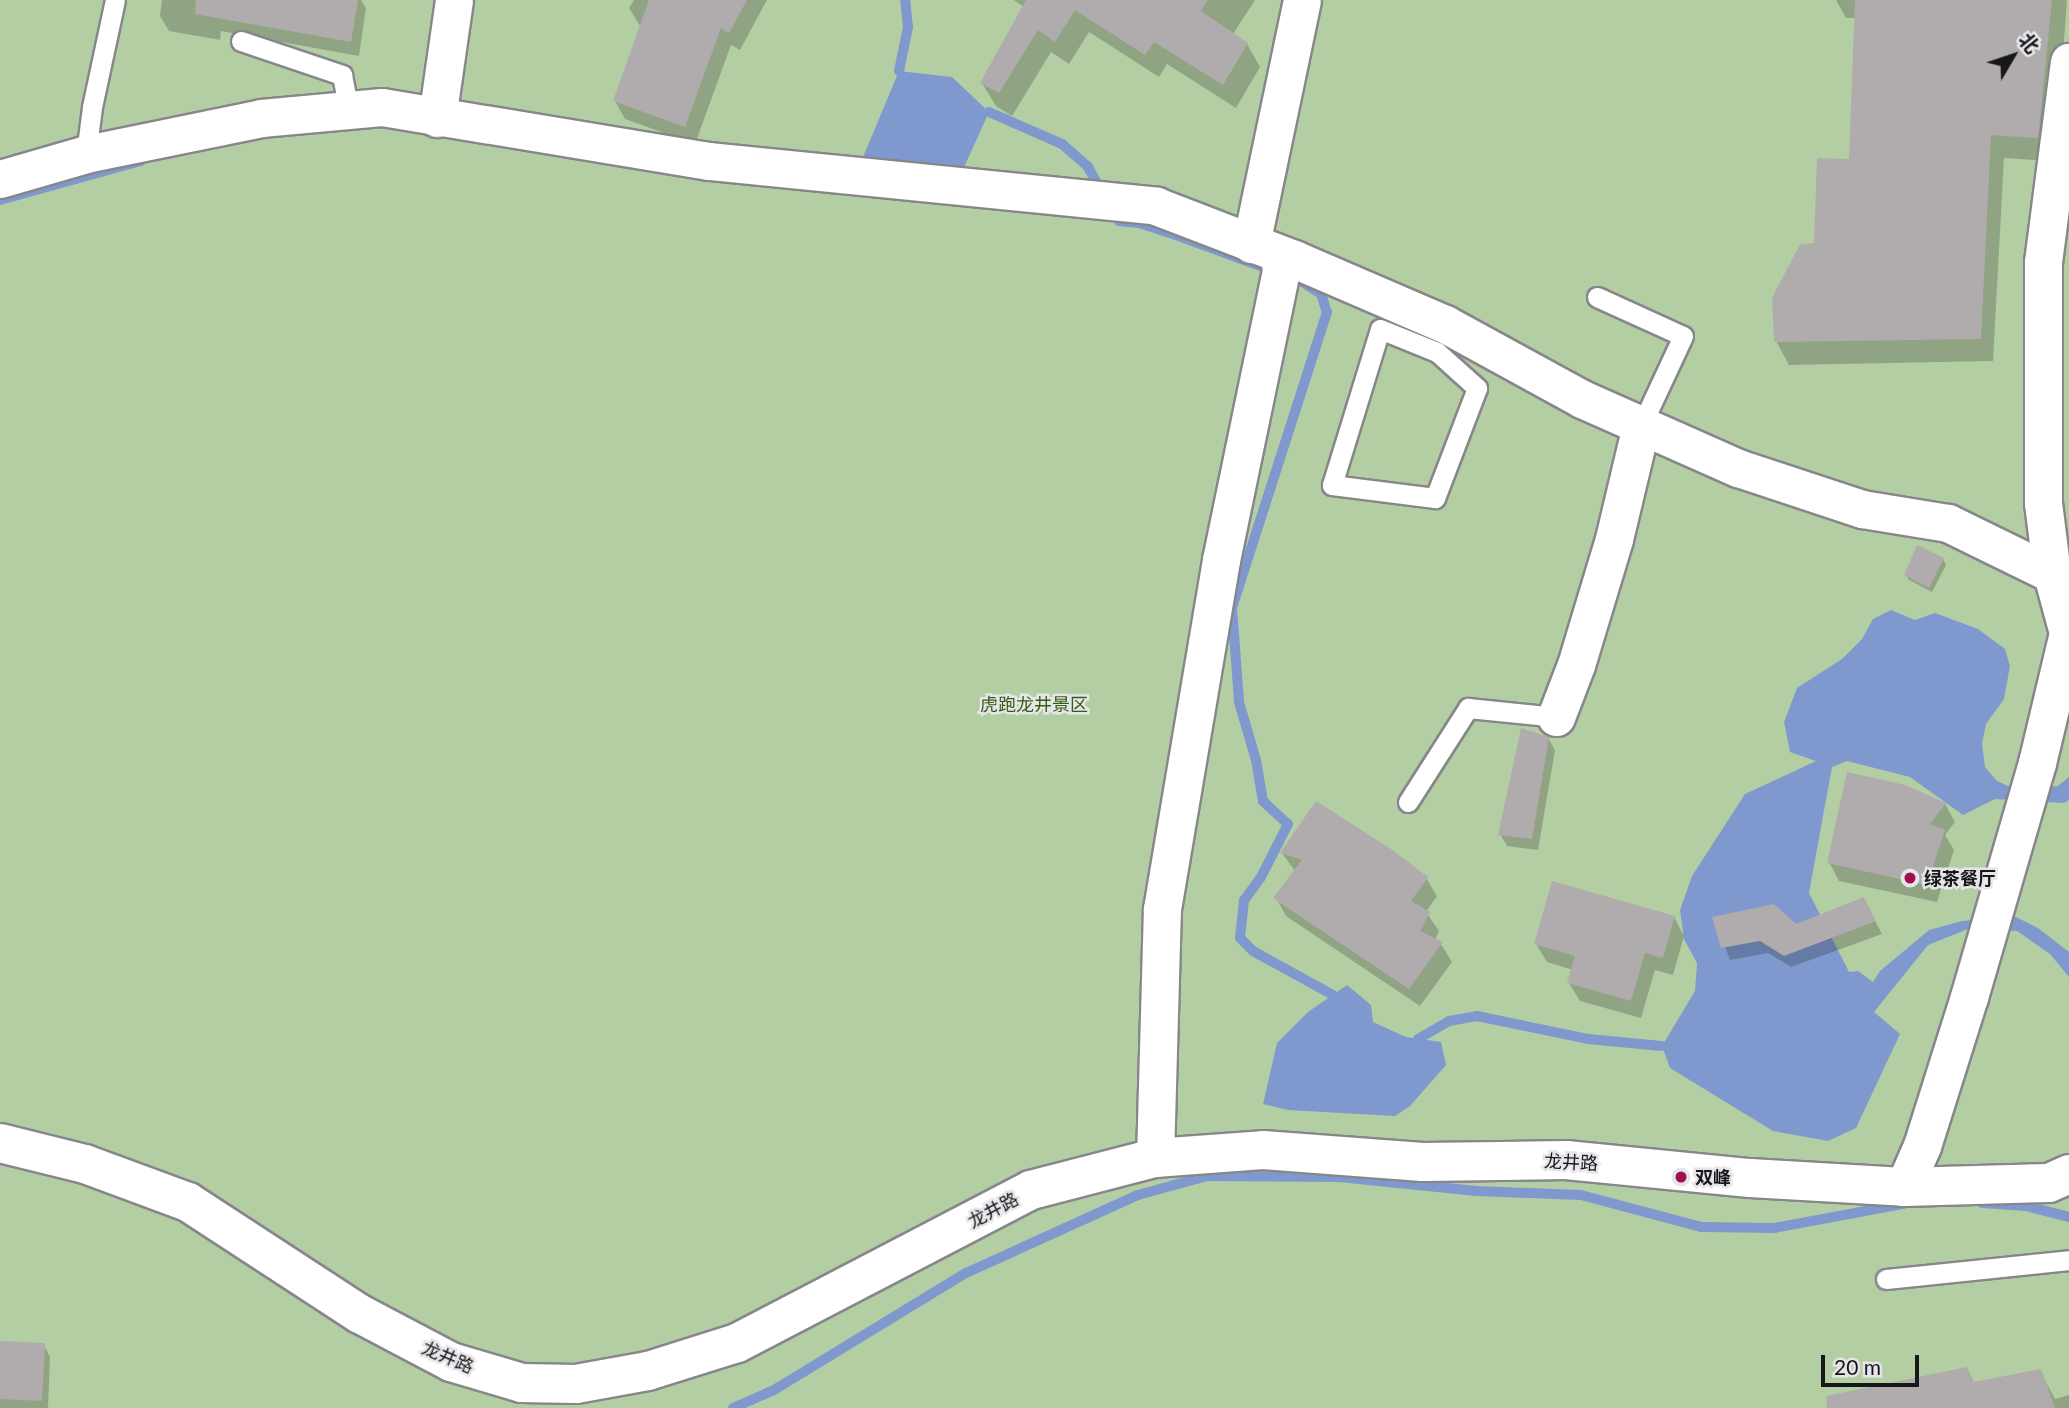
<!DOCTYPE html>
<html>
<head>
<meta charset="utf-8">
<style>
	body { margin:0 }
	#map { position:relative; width:2069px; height:1408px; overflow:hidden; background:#e5e5ea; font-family:Lato,"Noto Sans SC",sans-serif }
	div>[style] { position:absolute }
	.green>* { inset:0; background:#b4cea4 }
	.water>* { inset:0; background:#7f99ce }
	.shadow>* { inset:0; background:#0003 }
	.stream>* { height:10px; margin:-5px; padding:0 5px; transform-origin:5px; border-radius:5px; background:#7f99ce }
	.building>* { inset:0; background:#b0abad }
	.roads { filter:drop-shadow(2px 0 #87878b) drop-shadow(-2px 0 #87878b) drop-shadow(0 2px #87878b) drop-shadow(0 -2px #87878b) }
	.service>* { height:19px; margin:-9.5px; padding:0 9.5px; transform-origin:9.5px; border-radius:9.5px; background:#fff }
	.minor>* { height:37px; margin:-18.5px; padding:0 18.5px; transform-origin:18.5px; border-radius:18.5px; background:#fff }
	.tertiary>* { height:38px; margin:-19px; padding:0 19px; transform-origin:19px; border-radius:19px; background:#fff }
	.dots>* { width:19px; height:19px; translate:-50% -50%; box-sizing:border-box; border:4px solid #e5e5ea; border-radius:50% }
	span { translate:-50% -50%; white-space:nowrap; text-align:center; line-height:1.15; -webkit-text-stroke:5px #e5e5ea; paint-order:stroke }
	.park-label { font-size:18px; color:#365e11 }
	.poi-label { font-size:18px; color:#171719; font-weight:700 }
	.left { translate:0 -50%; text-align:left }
	.street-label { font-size:18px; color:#171719 }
	.north { position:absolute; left:1978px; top:21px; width:70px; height:70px; -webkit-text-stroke:5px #e5e5ea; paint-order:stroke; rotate:51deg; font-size:19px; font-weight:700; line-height:28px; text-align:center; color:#171719 }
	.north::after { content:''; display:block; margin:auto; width:24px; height:32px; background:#171719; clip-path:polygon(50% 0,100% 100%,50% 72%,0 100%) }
	.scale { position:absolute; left:1821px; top:1355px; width:98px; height:32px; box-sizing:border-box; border:4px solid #171719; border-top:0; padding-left:9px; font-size:21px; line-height:24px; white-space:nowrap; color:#171719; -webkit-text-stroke:5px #e5e5ea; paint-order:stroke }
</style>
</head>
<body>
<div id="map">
	<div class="green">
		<div style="clip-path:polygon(0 0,2069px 0,2069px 1408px,0 1408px)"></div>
	</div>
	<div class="water">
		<div style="clip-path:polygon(899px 71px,952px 77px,989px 112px,961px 174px,861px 162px)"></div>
		<div style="clip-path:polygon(1891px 610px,1915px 620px,1935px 613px,1978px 629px,2005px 649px,2010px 666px,2004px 699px,1986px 724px,1982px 744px,1985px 767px,1997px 781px,2017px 790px,2058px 786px,2069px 777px,2069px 800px,2064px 803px,1995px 799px,1963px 815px,1910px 777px,1847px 761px,1832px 767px,1809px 893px,1849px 972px,1858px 971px,1873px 982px,1880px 971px,1929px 930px,1962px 921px,2014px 916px,2038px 928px,2069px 952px,2069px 977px,2050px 954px,2017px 931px,1968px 929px,1928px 945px,1874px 1012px,1900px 1034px,1856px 1128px,1828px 1141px,1773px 1131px,1670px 1068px,1662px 1046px,1695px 991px,1697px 963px,1684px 939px,1680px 910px,1692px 876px,1745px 794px,1816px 761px,1790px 752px,1784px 722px,1797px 688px,1842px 659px,1862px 639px,1873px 619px)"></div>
		<div style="clip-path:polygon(1347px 985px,1371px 1005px,1373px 1022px,1406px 1037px,1441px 1042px,1446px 1065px,1410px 1106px,1395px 1116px,1288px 1110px,1263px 1104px,1277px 1043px,1308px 1012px)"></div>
	</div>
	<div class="shadow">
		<div style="clip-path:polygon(162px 0,361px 0,366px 8px,359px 56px,221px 31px,220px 40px,169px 31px,160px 16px)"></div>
		<div style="clip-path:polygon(634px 0,767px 0,740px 50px,731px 45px,695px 144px,625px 119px,615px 101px,640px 26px,629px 8px)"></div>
		<div style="clip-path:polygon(1014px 0,1255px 0,1233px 34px,1247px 44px,1260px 67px,1236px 108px,1167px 64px,1159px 77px,1089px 32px,1069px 64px,1051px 52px,1012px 116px,996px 106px,982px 83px,1024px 7px)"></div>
		<div style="clip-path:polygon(1836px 0,2067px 0,2061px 82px,2051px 161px,2004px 158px,1993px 361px,1789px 365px,1776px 341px,1851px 161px,1856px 18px,1846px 18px)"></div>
		<div style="clip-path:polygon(1943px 559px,1946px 565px,1932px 592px,1909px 580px,1906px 575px)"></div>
		<div style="clip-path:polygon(1548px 738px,1555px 750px,1538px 850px,1507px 846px,1500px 834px)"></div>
		<div style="clip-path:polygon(1945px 804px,1955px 822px,1945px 835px,1954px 850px,1937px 902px,1839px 881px,1829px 862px)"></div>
		<div style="clip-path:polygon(1282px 853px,1426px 878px,1437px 896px,1426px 912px,1439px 931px,1435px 940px,1441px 944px,1452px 962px,1420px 1006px,1286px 916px,1276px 898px,1295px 871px)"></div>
		<div style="clip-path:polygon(1870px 911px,1882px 934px,1791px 967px,1768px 953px,1730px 960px,1714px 918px,1796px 926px)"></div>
		<div style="clip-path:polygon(1674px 917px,1684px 936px,1673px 975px,1655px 970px,1641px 1018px,1580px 1001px,1569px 983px,1573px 970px,1547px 962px,1536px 944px)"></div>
		<div style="clip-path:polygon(0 1343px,44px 1345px,50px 1357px,48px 1408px,0 1408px)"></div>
		<div style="clip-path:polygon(2040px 1371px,2055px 1399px,2069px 1395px,2069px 1408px,1875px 1408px)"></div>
	</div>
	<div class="stream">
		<div style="left:899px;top:71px;width:45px;rotate:-78.4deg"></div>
		<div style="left:908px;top:27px;width:27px;rotate:-96deg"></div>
		<div style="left:989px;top:112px;width:80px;rotate:23.7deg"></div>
		<div style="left:1062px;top:144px;width:35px;rotate:41deg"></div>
		<div style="left:1088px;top:167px;width:29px;rotate:61deg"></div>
		<div style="left:0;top:200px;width:146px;rotate:-15.5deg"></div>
		<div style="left:1119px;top:221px;width:20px;rotate:6deg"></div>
		<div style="left:1139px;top:223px;width:39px;rotate:18deg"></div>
		<div style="left:1176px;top:235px;width:101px;rotate:20.2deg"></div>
		<div style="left:1301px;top:281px;width:24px;rotate:33deg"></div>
		<div style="left:1321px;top:294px;width:19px;rotate:72deg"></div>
		<div style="left:1327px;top:312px;width:311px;rotate:107.8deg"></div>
		<div style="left:1232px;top:608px;width:94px;rotate:85.7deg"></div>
		<div style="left:1239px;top:702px;width:60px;rotate:73.7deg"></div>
		<div style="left:1256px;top:760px;width:42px;rotate:80.3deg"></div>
		<div style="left:1263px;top:801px;width:34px;rotate:43deg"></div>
		<div style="left:1288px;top:824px;width:59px;rotate:117deg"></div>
		<div style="left:1261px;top:877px;width:29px;rotate:126deg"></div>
		<div style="left:1244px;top:900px;width:38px;rotate:96deg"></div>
		<div style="left:1240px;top:938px;width:18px;rotate:45deg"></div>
		<div style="left:1253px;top:951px;width:91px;rotate:28.8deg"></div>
		<div style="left:1418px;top:1039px;width:36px;rotate:-30deg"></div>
		<div style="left:1449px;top:1021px;width:28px;rotate:-10deg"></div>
		<div style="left:1477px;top:1016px;width:113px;rotate:11.7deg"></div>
		<div style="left:1588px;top:1039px;width:74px;rotate:5.4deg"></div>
		<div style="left:1982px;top:1203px;width:44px;rotate:3.9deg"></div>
		<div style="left:2026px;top:1206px;width:44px;rotate:14.3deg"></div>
		<div style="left:733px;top:1408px;width:45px;rotate:-23.7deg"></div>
		<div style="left:774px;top:1390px;width:225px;rotate:-31.4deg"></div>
		<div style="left:966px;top:1273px;width:189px;rotate:-24.4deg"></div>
		<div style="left:1138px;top:1195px;width:72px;rotate:-15.4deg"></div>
		<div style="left:1207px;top:1176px;width:132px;rotate:0.4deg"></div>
		<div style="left:1339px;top:1177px;width:138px;rotate:5.8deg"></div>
		<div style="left:1476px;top:1191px;width:105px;rotate:2.2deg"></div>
		<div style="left:1581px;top:1195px;width:124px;rotate:14.9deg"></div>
		<div style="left:1701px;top:1227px;width:73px;rotate:0.8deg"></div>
		<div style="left:1774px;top:1228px;width:132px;rotate:-10.5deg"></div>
	</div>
	<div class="building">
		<div style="clip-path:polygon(196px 0,358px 0,351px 42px,195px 14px)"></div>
		<div style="clip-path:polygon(649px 0,747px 0,729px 33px,721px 28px,685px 127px,613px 101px)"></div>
		<div style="clip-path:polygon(1026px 0,1208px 0,1201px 11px,1248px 43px,1223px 85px,1154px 42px,1145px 55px,1075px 10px,1055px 42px,1038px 30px,999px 93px,980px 83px)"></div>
		<div style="clip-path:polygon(1855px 0,2052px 0,2038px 138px,1991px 135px,1981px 339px,1774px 342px,1772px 298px,1800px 244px,1814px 243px,1817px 158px,1849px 159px)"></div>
		<div style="clip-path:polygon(1917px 545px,1944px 558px,1929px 588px,1904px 575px)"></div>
		<div style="clip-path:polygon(1521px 728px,1549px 737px,1532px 839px,1498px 835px)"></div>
		<div style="clip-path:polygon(1847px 772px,1905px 785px,1946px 803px,1930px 824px,1945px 830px,1927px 885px,1827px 863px)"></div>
		<div style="clip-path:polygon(1316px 801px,1391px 849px,1428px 877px,1411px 901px,1430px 912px,1420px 931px,1443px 942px,1409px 989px,1273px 898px,1302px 860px,1280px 853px)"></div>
		<div style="clip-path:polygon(1552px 881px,1675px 916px,1663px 958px,1645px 953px,1631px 1001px,1567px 983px,1575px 956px,1534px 944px)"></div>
		<div style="clip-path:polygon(1864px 897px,1876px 921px,1784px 956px,1760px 941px,1721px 948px,1712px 917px,1774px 904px,1796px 924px)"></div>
		<div style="clip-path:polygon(0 1341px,45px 1343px,42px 1401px,0 1399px)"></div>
		<div style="clip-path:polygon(1967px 1367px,1974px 1382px,2041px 1369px,2055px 1408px,1827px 1408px,1826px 1396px)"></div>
	</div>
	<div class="roads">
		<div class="service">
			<div style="left:241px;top:41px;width:107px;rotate:18.6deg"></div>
			<div style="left:342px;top:75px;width:36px;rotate:79deg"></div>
			<div style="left:86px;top:154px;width:47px;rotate:-82.7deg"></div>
			<div style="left:92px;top:107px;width:109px;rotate:-77.9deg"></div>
			<div style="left:1597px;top:297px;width:94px;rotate:24.4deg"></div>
			<div style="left:1683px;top:336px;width:99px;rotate:115deg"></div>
			<div style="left:1380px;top:329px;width:61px;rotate:22deg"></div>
			<div style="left:1437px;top:352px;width:54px;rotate:42deg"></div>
			<div style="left:1477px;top:388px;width:118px;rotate:110.9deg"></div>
			<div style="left:1435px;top:498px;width:104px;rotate:-172.8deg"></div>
			<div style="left:1332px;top:485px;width:163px;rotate:-72.9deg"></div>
			<div style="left:1408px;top:802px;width:112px;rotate:-57.4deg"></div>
			<div style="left:1468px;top:708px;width:88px;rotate:5.8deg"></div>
			<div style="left:1886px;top:1279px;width:184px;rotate:-5.9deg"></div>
		</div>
		<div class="minor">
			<div style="left:437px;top:118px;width:119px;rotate:-81.8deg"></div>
			<div style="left:0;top:179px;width:90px;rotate:-16.2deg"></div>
			<div style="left:86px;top:154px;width:179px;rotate:-11.6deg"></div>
			<div style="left:261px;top:118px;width:121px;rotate:-5.2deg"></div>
			<div style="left:382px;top:107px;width:331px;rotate:9.4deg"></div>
			<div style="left:709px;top:161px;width:449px;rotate:5.7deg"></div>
			<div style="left:1156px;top:206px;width:148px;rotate:21deg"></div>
			<div style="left:1294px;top:259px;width:164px;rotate:23.3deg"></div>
			<div style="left:1445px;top:324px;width:156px;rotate:28.7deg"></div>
			<div style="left:1582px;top:399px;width:171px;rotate:23.9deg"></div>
			<div style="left:1738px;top:468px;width:131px;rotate:18.3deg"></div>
			<div style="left:1862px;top:509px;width:87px;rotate:9.2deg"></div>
			<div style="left:1948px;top:523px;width:116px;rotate:26.1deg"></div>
			<div style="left:1251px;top:244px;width:249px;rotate:-78.2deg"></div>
			<div style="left:1556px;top:717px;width:56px;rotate:-69deg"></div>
			<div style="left:1576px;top:665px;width:132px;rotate:-73.2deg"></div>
			<div style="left:1614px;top:539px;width:116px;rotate:-76.6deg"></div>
			<div style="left:1155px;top:1158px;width:249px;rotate:-88.4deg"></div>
			<div style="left:1162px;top:909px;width:354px;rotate:-80.4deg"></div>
			<div style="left:1221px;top:560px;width:296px;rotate:-78.3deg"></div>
			<div style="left:1281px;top:270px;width:16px;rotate:-97deg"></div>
			<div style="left:1904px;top:1187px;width:45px;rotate:-66.3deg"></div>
			<div style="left:1922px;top:1146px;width:156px;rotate:-72.5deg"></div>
			<div style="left:1969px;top:997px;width:244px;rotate:-73.8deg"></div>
			<div style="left:2037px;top:763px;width:134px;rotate:-76.6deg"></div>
			<div style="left:2068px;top:633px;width:61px;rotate:-105.2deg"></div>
			<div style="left:2052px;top:574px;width:72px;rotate:-97.2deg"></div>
			<div style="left:2043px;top:503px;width:241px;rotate:-90deg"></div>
			<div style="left:2043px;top:262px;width:202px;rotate:-82.6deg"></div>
		</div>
		<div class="tertiary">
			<div style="left:0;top:1143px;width:88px;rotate:13.9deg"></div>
			<div style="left:85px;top:1164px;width:110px;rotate:20.3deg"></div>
			<div style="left:188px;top:1202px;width:205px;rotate:33.1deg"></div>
			<div style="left:360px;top:1314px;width:103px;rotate:27.8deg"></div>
			<div style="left:451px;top:1362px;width:74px;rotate:16.5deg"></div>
			<div style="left:522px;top:1383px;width:54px;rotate:1.1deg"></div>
			<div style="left:576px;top:1384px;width:73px;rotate:-10.2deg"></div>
			<div style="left:648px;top:1371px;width:93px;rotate:-17.5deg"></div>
			<div style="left:737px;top:1343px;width:331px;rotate:-27.5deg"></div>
			<div style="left:1031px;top:1190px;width:128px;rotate:-14.5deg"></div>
			<div style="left:1155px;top:1158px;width:108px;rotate:-4.2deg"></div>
			<div style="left:1263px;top:1150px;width:160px;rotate:4.3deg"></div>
			<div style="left:1423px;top:1162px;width:143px;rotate:-0.8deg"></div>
			<div style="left:1566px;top:1160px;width:185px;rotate:5.6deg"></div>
			<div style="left:1750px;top:1178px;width:154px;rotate:3.3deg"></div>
			<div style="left:1904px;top:1187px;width:145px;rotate:-1.6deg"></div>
			<div style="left:2049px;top:1183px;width:22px;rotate:-24deg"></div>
		</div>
	</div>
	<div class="dots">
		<div style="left:1910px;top:878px;background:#a10e54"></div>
		<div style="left:1681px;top:1177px;background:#a10e54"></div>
	</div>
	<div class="park-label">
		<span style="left:1034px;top:704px">虎跑龙井景区</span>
	</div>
	<div class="poi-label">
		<span class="left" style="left:1924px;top:878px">绿茶餐厅</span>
		<span class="left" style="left:1695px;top:1177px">双峰</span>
	</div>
	<div class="street-label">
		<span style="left:1571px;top:1162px;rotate:3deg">龙井路</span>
		<span style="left:993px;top:1210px;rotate:-28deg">龙井路</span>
		<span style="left:448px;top:1357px;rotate:23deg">龙井路</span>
	</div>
	<div class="north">北</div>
	<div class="scale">20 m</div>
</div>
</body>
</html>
